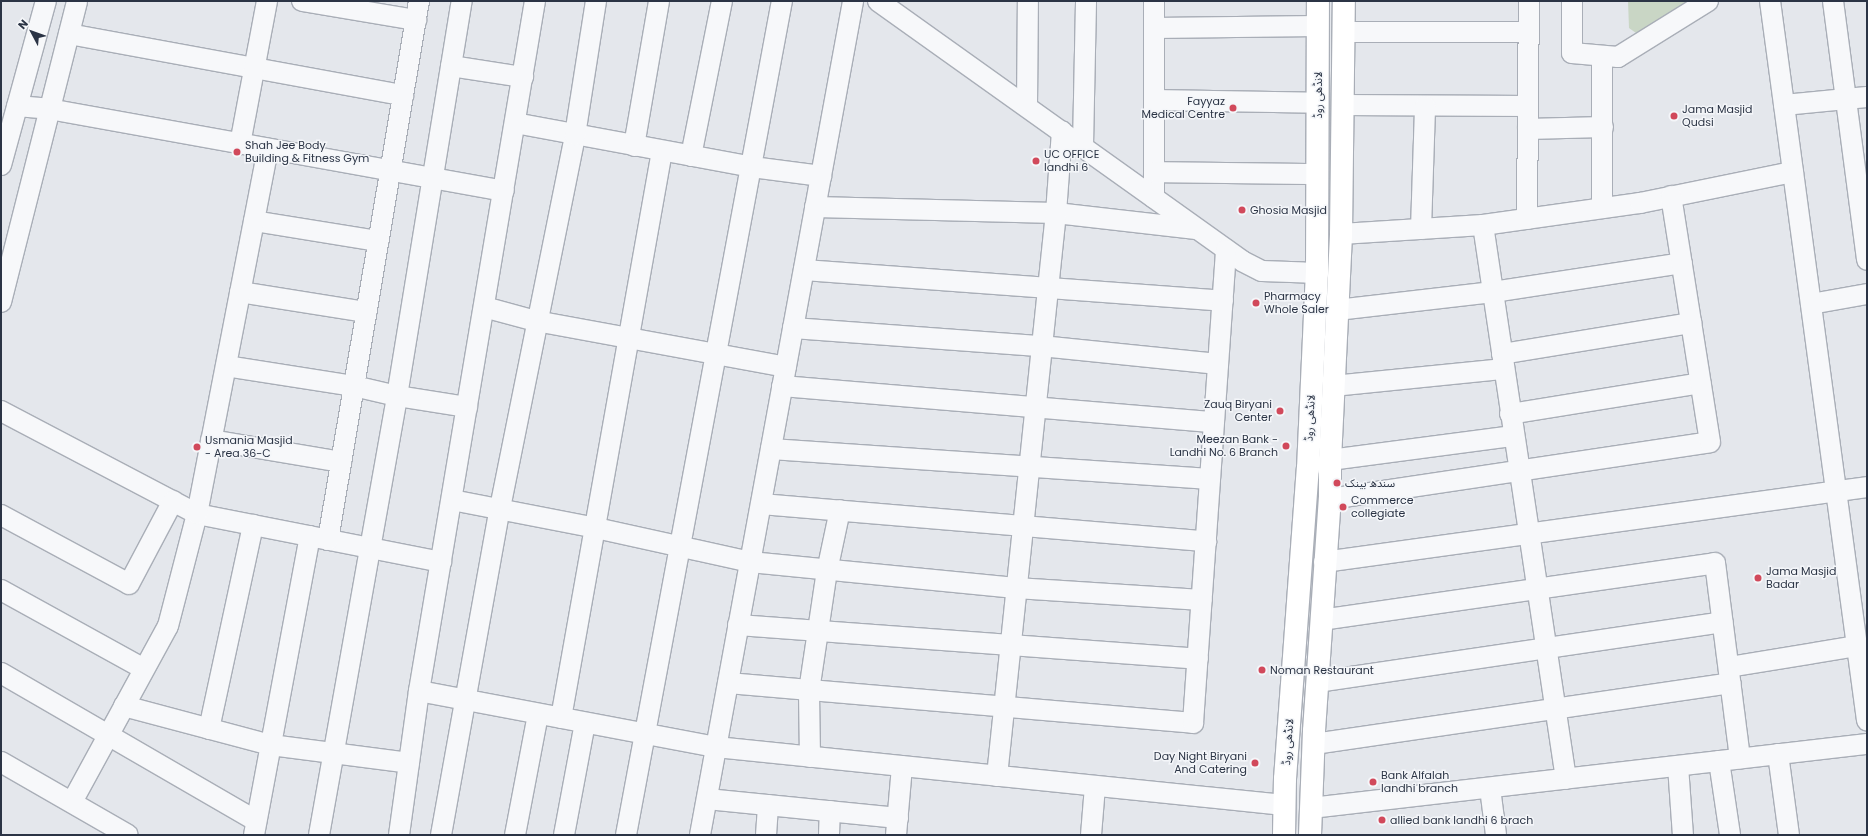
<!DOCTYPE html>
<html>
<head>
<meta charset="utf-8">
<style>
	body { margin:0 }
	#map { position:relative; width:1868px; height:836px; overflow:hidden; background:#e4e7ec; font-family:Poppins,"Noto Sans Arabic",sans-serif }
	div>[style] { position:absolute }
	.green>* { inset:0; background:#c9d6c5 }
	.roads { filter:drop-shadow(1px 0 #a9aeb7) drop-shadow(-1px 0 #a9aeb7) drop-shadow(0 1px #a9aeb7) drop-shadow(0 -1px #a9aeb7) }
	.minor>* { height:20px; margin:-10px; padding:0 10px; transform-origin:10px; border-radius:10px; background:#f7f8fa }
	.major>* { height:22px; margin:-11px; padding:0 11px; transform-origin:11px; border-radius:11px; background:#fff }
	.dots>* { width:11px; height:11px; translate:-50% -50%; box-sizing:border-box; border:2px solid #f4f6f9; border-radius:50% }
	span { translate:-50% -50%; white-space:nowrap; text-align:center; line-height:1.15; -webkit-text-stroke:3px #f4f6f9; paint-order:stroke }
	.street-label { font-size:11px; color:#2b3445 }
	.poi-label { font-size:11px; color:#2b3445 }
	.right { translate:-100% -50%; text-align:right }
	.left { translate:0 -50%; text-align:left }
	.frame { position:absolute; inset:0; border:2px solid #2b3445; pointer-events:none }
	.north { position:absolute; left:12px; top:12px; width:40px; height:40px; -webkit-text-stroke:3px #f4f6f9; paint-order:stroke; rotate:311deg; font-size:11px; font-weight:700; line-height:16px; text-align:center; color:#2b3445 }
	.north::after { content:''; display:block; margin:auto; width:14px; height:18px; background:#2b3445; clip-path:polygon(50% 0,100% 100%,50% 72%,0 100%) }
</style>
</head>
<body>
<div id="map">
	<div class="green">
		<div style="clip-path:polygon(1628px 1px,1692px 1px,1636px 33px,1629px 28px)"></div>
	</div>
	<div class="roads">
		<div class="minor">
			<div style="left:302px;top:1px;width:116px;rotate:9.5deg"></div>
			<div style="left:878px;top:1px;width:447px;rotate:35.5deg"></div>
			<div style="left:1242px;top:261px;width:22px;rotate:27deg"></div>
			<div style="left:1262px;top:271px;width:55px;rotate:2.1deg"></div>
			<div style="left:1154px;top:1px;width:197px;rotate:90deg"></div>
			<div style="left:1572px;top:1px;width:52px;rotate:90deg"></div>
			<div style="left:1572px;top:53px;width:46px;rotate:5deg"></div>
			<div style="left:1618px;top:57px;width:106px;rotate:-31.9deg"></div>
			<div style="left:1770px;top:1px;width:726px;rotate:82.32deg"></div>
			<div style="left:1833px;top:1px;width:261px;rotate:82.5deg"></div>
			<div style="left:1154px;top:28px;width:164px;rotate:-0.7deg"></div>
			<div style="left:1344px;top:32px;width:184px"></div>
			<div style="left:69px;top:34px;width:340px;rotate:10.4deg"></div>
			<div style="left:451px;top:66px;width:73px;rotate:8.7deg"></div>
			<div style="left:1154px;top:100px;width:164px;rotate:1deg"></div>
			<div style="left:1342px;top:105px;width:186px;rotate:0.3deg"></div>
			<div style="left:1784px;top:105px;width:83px;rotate:-5.5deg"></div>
			<div style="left:17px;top:106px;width:32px;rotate:5deg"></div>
			<div style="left:49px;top:109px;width:462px;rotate:10.2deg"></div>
			<div style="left:1027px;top:106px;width:105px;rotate:-89.5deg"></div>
			<div style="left:515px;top:123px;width:241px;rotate:10.5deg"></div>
			<div style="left:752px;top:167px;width:70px;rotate:7.4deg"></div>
			<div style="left:1528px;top:129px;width:75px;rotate:-1.5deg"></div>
			<div style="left:240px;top:144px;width:146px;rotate:-79.3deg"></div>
			<div style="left:634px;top:146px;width:147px;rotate:-80.2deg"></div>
			<div style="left:1083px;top:146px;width:145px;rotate:-88.8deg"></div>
			<div style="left:691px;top:156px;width:158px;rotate:-78.7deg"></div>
			<div style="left:1px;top:165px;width:170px;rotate:-74.7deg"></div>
			<div style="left:1154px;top:172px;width:164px;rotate:0.7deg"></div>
			<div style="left:815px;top:207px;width:241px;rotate:1.4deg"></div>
			<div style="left:1056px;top:213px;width:141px;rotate:6.5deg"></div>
			<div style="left:1602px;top:208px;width:152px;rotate:-90deg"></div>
			<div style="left:1527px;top:219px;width:218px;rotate:-89.5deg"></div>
			<div style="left:254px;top:221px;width:126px;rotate:9.2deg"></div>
			<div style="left:1483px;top:225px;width:560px;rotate:81.48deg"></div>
			<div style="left:1421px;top:229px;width:123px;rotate:-88.1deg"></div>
			<div style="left:1341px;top:234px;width:142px;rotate:-3.6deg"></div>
			<div style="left:1483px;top:225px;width:159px;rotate:-8deg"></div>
			<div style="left:1640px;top:203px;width:156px;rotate:-11.5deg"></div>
			<div style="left:804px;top:270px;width:420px;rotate:4.2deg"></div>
			<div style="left:240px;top:292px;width:128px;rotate:9deg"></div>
			<div style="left:1px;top:302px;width:310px;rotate:-75.8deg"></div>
			<div style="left:1811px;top:304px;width:57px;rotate:-10.1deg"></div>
			<div style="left:484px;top:307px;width:54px;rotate:15.1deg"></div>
			<div style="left:536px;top:321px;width:254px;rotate:10.4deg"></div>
			<div style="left:1337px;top:310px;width:157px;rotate:-6.6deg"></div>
			<div style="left:1493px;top:292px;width:191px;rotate:-8.7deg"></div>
			<div style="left:793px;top:328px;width:249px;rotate:4.2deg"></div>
			<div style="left:1041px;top:346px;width:178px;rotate:5.8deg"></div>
			<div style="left:1502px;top:354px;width:192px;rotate:-9.3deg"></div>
			<div style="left:226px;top:366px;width:130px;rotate:8.9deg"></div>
			<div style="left:354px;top:386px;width:44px;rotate:13.1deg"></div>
			<div style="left:397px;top:396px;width:71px;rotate:8.9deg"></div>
			<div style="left:782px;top:386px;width:433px;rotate:4.8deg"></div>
			<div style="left:1333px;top:386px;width:172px;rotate:-5.7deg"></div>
			<div style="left:1px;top:411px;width:221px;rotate:27.7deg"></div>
			<div style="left:197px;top:514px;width:249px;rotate:11.1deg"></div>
			<div style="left:1510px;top:414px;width:193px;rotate:-9.2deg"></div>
			<div style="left:211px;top:440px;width:132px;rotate:9.6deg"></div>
			<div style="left:771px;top:449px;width:440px;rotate:3.9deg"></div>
			<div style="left:1330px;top:460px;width:185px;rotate:-7.5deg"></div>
			<div style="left:1330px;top:499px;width:384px;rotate:-8.5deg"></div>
			<div style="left:1710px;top:442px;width:249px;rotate:-99deg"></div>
			<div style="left:452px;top:500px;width:147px;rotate:11deg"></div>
			<div style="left:596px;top:528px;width:158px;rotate:12.4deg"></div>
			<div style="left:750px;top:562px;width:267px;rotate:5.6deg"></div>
			<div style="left:1016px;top:588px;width:186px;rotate:3.7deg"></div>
			<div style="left:761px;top:504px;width:447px;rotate:4.8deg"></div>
			<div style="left:1px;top:515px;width:145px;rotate:28.3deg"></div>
			<div style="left:129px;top:584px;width:94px;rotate:-62.1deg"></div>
			<div style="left:328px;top:540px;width:547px;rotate:-80.42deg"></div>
			<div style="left:1324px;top:562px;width:548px;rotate:-7.86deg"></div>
			<div style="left:1px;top:590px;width:163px;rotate:28.9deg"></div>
			<div style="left:1321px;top:620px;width:398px;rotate:-8.2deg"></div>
			<div style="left:1715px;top:563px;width:197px;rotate:82.7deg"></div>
			<div style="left:738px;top:625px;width:461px;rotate:4.2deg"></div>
			<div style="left:1729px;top:667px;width:130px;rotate:-9.3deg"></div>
			<div style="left:1px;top:673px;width:295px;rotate:30.1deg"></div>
			<div style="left:1317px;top:682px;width:410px;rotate:-8.4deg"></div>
			<div style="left:728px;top:683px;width:467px;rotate:4.9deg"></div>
			<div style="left:1193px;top:723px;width:474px;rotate:-86deg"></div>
			<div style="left:419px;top:691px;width:302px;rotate:10.7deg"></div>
			<div style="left:716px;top:747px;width:571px;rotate:5.83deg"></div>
			<div style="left:124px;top:706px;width:152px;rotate:14.9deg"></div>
			<div style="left:271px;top:745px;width:139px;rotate:7.4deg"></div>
			<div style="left:561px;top:718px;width:576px;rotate:-79.9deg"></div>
			<div style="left:209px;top:729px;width:209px;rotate:-77.8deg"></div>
			<div style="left:1314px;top:744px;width:421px;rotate:-8.3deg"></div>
			<div style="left:1778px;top:754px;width:82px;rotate:82.3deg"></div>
			<div style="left:810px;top:757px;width:66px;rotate:-90.9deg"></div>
			<div style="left:809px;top:691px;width:121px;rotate:-81.5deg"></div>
			<div style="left:827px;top:571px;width:62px;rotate:-78deg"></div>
			<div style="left:1719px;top:761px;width:75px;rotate:81.5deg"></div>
			<div style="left:1px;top:762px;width:146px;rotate:29.9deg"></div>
			<div style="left:1678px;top:766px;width:69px;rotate:85.9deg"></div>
			<div style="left:997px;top:776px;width:566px;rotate:-84.02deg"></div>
			<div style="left:1056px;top:213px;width:82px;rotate:-85.8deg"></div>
			<div style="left:1490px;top:788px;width:47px;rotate:82.7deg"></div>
			<div style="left:707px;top:799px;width:192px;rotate:5.7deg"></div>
			<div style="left:72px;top:802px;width:200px;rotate:-61.4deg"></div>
			<div style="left:168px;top:626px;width:116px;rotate:-75.5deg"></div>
			<div style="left:197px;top:514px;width:372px;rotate:-79deg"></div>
			<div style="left:1311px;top:808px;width:560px;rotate:-6.57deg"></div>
			<div style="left:254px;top:835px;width:304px;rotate:-79.4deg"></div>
			<div style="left:319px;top:835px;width:446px;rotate:-79.9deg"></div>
			<div style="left:397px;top:396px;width:400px;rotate:-80.7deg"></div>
			<div style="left:399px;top:835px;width:145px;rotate:-82.1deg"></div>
			<div style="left:419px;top:691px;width:700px;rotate:-80.46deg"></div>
			<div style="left:441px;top:835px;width:332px;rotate:-79.8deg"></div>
			<div style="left:500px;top:508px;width:380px;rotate:-78.6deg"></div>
			<div style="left:575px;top:135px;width:136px;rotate:-81.1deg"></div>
			<div style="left:515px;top:835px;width:123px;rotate:-79.2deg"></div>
			<div style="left:564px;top:835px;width:114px;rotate:-79.4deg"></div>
			<div style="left:626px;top:835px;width:848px;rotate:-79.41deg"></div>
			<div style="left:700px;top:835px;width:848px;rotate:-79.6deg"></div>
			<div style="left:766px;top:835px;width:30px;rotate:-86deg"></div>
			<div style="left:829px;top:835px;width:24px;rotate:-88deg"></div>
			<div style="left:896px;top:835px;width:69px;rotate:-85deg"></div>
			<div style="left:1091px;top:835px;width:49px;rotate:-85.3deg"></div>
		</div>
		<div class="major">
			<div style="left:1284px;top:835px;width:56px;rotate:-89deg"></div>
			<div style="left:1285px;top:779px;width:311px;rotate:-85.8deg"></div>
			<div style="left:1308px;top:469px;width:196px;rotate:-87.4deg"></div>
			<div style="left:1317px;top:273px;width:272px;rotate:-89.8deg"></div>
			<div style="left:1310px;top:835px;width:104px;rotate:-87.8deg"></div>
			<div style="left:1314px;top:731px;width:233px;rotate:-86.1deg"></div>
			<div style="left:1330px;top:499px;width:39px;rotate:-90deg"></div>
			<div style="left:1330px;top:460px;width:226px;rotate:-87.2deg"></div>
			<div style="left:1341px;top:234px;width:233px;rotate:-89.3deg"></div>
		</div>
	</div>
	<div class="dots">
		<div style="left:1233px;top:108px;background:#d1495b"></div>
		<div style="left:1674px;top:116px;background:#d1495b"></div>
		<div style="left:237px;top:152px;background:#d1495b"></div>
		<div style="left:1036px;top:161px;background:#d1495b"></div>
		<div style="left:1242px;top:210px;background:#d1495b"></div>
		<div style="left:1256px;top:303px;background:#d1495b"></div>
		<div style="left:1280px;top:411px;background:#d1495b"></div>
		<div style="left:1286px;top:446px;background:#d1495b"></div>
		<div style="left:197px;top:447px;background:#d1495b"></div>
		<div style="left:1337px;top:483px;background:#d1495b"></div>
		<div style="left:1343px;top:507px;background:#d1495b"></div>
		<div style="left:1758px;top:578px;background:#d1495b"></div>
		<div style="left:1262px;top:670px;background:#d1495b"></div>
		<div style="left:1255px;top:763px;background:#d1495b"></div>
		<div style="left:1373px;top:782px;background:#d1495b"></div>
		<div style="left:1382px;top:820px;background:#d1495b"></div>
	</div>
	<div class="street-label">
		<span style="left:1318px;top:95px;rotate:-90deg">لانڈھی روڈ</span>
		<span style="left:1310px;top:418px;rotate:-87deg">لانڈھی روڈ</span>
		<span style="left:1288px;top:742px;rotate:-86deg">لانڈھی روڈ</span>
	</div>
	<div class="poi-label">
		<span class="right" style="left:1225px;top:108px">Fayyaz<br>Medical Centre</span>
		<span class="left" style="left:1682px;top:116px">Jama Masjid<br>Qudsi</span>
		<span class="left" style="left:245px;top:152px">Shah Jee Body<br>Building &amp; Fitness Gym</span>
		<span class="left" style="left:1044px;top:161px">UC OFFICE<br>landhi 6</span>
		<span class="left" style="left:1250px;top:210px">Ghosia Masjid</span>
		<span class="left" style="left:1264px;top:303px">Pharmacy<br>Whole Saler</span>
		<span class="right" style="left:1272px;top:411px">Zauq Biryani<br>Center</span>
		<span class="right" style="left:1278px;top:446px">Meezan Bank -<br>Landhi No. 6 Branch</span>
		<span class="left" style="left:205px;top:447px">Usmania Masjid<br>- Area 36-C</span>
		<span class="left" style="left:1345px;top:483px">سندھ بینک</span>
		<span class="left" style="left:1351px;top:507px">Commerce<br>collegiate</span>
		<span class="left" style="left:1766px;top:578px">Jama Masjid<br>Badar</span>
		<span class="left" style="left:1270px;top:670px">Noman Restaurant</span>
		<span class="right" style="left:1247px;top:763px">Day Night Biryani<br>And Catering</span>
		<span class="left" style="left:1381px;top:782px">Bank Alfalah<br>landhi branch</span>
		<span class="left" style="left:1390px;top:820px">allied bank landhi 6 brach</span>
	</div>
	<div class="frame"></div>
	<div class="north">N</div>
</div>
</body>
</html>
